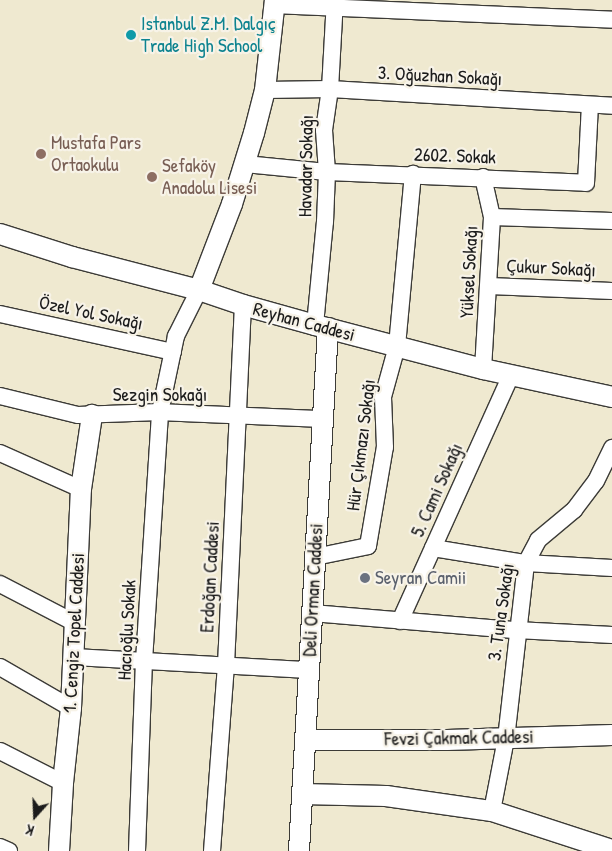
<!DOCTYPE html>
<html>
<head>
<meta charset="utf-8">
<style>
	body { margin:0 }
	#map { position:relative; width:612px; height:851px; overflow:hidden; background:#efe9d0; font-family:"Patrick Hand",sans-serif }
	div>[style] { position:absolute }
	.roads { filter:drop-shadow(1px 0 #3c3b37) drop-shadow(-1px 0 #3c3b37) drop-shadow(0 1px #3c3b37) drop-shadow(0 -1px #3c3b37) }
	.minor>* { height:16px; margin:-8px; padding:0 8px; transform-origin:8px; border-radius:8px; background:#fff }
	.tertiary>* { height:20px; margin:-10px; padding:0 10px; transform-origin:10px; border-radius:10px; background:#fff }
	.dots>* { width:14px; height:14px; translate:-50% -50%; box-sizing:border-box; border:2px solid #f7f3e8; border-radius:50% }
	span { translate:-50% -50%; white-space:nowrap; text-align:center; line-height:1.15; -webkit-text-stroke:4.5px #f7f3e8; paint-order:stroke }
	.culture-label { font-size:19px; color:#0d838f }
	.left { translate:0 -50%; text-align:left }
	.street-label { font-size:19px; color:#1c1c1c }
	.education-label { font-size:19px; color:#785e54 }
	.worship-label { font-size:19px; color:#5b616d }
	.north { position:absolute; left:10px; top:791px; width:50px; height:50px; -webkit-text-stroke:4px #f7f3e8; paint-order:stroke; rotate:200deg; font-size:14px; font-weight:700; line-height:20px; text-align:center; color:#1c1c1c }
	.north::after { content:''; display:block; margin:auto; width:18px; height:22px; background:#1c1c1c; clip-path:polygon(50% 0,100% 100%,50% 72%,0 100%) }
</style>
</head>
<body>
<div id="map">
	<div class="roads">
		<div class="minor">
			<div style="left:275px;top:5px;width:337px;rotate:2.5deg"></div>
			<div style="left:265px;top:90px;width:65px;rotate:-0.9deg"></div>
			<div style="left:330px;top:89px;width:283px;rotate:3.4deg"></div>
			<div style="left:245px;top:164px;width:82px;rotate:5.6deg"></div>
			<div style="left:327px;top:172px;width:259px;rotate:2.4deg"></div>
			<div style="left:586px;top:183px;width:78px;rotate:-87.1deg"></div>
			<div style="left:492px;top:217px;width:120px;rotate:1.9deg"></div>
			<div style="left:489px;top:286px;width:123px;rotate:2.3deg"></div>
			<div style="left:0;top:314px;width:177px;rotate:12.4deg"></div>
			<div style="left:315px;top:325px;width:103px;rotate:-84.5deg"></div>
			<div style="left:325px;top:222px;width:50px;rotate:-87.7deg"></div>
			<div style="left:327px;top:172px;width:42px;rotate:-94.1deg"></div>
			<div style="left:324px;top:130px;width:41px;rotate:-81.7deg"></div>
			<div style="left:330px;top:89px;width:89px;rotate:-86.8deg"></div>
			<div style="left:483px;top:369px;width:152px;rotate:-86.6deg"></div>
			<div style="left:492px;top:217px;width:41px;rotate:-102.7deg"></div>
			<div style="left:0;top:396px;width:80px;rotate:13.7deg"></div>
			<div style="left:78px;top:415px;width:82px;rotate:-2.1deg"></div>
			<div style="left:160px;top:412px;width:161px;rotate:2.5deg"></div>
			<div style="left:0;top:453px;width:89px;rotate:24deg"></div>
			<div style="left:433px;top:548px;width:94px;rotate:9.2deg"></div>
			<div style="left:526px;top:563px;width:86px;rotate:3.3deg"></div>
			<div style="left:315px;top:557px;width:54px;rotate:-11.7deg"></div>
			<div style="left:368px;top:546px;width:100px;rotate:-80.3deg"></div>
			<div style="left:385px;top:447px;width:50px;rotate:-92.3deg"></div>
			<div style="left:383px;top:397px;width:53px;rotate:-74.6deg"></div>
			<div style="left:397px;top:346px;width:173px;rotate:-84.7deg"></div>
			<div style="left:0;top:584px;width:85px;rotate:27.5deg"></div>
			<div style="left:312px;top:613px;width:205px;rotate:4.8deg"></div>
			<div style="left:516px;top:630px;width:96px;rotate:3deg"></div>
			<div style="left:400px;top:621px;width:270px;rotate:-65.7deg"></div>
			<div style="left:74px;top:657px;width:235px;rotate:3.2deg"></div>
			<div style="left:0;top:667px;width:82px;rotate:30deg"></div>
			<div style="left:0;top:751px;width:71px;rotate:26.9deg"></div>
			<div style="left:492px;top:811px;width:73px;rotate:-79deg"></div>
			<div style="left:506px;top:739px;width:177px;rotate:-83.5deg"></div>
			<div style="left:526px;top:563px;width:26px;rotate:-62deg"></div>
			<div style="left:538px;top:540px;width:47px;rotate:-39.8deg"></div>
			<div style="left:574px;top:510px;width:36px;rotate:-53deg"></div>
			<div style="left:596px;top:481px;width:37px;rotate:-64deg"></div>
			<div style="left:0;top:847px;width:10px;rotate:24deg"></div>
			<div style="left:137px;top:851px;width:190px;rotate:-87.9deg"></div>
			<div style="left:144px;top:661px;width:250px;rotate:-86.3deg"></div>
			<div style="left:160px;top:412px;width:78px;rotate:-78.1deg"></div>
			<div style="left:176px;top:336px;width:51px;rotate:-63.4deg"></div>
			<div style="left:212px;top:851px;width:187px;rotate:-85.7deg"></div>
			<div style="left:226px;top:665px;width:360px;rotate:-87.3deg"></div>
		</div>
		<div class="tertiary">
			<div style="left:0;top:234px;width:76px;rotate:17.7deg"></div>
			<div style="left:72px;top:257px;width:131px;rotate:14.6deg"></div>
			<div style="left:199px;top:290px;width:46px;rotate:18.8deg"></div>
			<div style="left:243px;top:305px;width:75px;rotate:15.5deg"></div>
			<div style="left:315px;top:325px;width:174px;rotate:14.7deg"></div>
			<div style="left:483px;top:369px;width:132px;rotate:12.2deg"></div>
			<div style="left:199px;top:290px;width:92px;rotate:-69deg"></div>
			<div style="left:232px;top:204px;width:74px;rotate:-72.8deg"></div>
			<div style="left:254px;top:133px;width:44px;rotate:-75.7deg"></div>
			<div style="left:265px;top:90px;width:91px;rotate:-83.7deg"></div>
			<div style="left:306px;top:740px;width:141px"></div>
			<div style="left:447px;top:740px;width:165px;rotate:-1.7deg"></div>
			<div style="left:302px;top:794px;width:84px;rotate:1.4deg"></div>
			<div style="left:386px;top:796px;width:107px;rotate:8.1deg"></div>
			<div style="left:492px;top:811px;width:126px;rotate:18deg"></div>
			<div style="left:59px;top:851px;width:68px;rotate:-86.6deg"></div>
			<div style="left:63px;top:783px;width:75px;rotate:-83.9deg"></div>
			<div style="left:71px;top:708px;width:219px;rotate:-87.4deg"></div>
			<div style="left:81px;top:489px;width:75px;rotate:-81.5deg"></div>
			<div style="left:299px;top:851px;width:524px;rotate:-86.83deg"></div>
		</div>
	</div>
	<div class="dots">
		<div style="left:131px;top:35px;background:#0f9aa8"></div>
		<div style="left:41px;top:154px;background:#8d6e63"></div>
		<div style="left:152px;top:177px;background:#8d6e63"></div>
		<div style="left:365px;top:578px;background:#6b7280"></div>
	</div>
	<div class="culture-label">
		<span class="left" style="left:141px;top:35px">Istanbul Z.M. Dalgıç<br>Trade High School</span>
	</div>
	<div class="street-label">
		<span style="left:440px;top:76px;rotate:3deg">3. Oğuzhan Sokağı</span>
		<span style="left:455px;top:156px;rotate:2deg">2602. Sokak</span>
		<span style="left:306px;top:166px;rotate:-89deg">Havadar Sokağı</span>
		<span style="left:551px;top:268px;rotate:3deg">Çukur Sokağı</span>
		<span style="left:469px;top:272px;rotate:-87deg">Yüksel Sokağı</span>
		<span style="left:91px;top:313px;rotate:12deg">Özel Yol Sokağı</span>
		<span style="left:304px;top:322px;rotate:15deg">Reyhan Caddesi</span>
		<span style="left:160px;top:395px">Sezgin Sokağı</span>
		<span style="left:361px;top:445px;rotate:-83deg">Hür Çıkmazı Sokağı</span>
		<span style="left:437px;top:490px;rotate:-66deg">5. Cami Sokağı</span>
		<span style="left:210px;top:577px;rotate:-87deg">Erdoğan Caddesi</span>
		<span style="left:313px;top:590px;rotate:-87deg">Deli Orman Caddesi</span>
		<span style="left:501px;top:612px;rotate:-82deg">3. Tuna Sokağı</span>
		<span style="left:127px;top:630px;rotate:-87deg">Hacıoğlu Sokak</span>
		<span style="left:74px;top:633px;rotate:-87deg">1. Cengiz Topel Caddesi</span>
		<span style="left:459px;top:738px;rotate:-1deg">Fevzi Çakmak Caddesi</span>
	</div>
	<div class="education-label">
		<span class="left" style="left:51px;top:154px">Mustafa Pars<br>Ortaokulu</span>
		<span class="left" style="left:162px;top:177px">Sefaköy<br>Anadolu Lisesi</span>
	</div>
	<div class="worship-label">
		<span class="left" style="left:375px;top:578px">Seyran Camii</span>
	</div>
	<div class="north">K</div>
</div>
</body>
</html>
